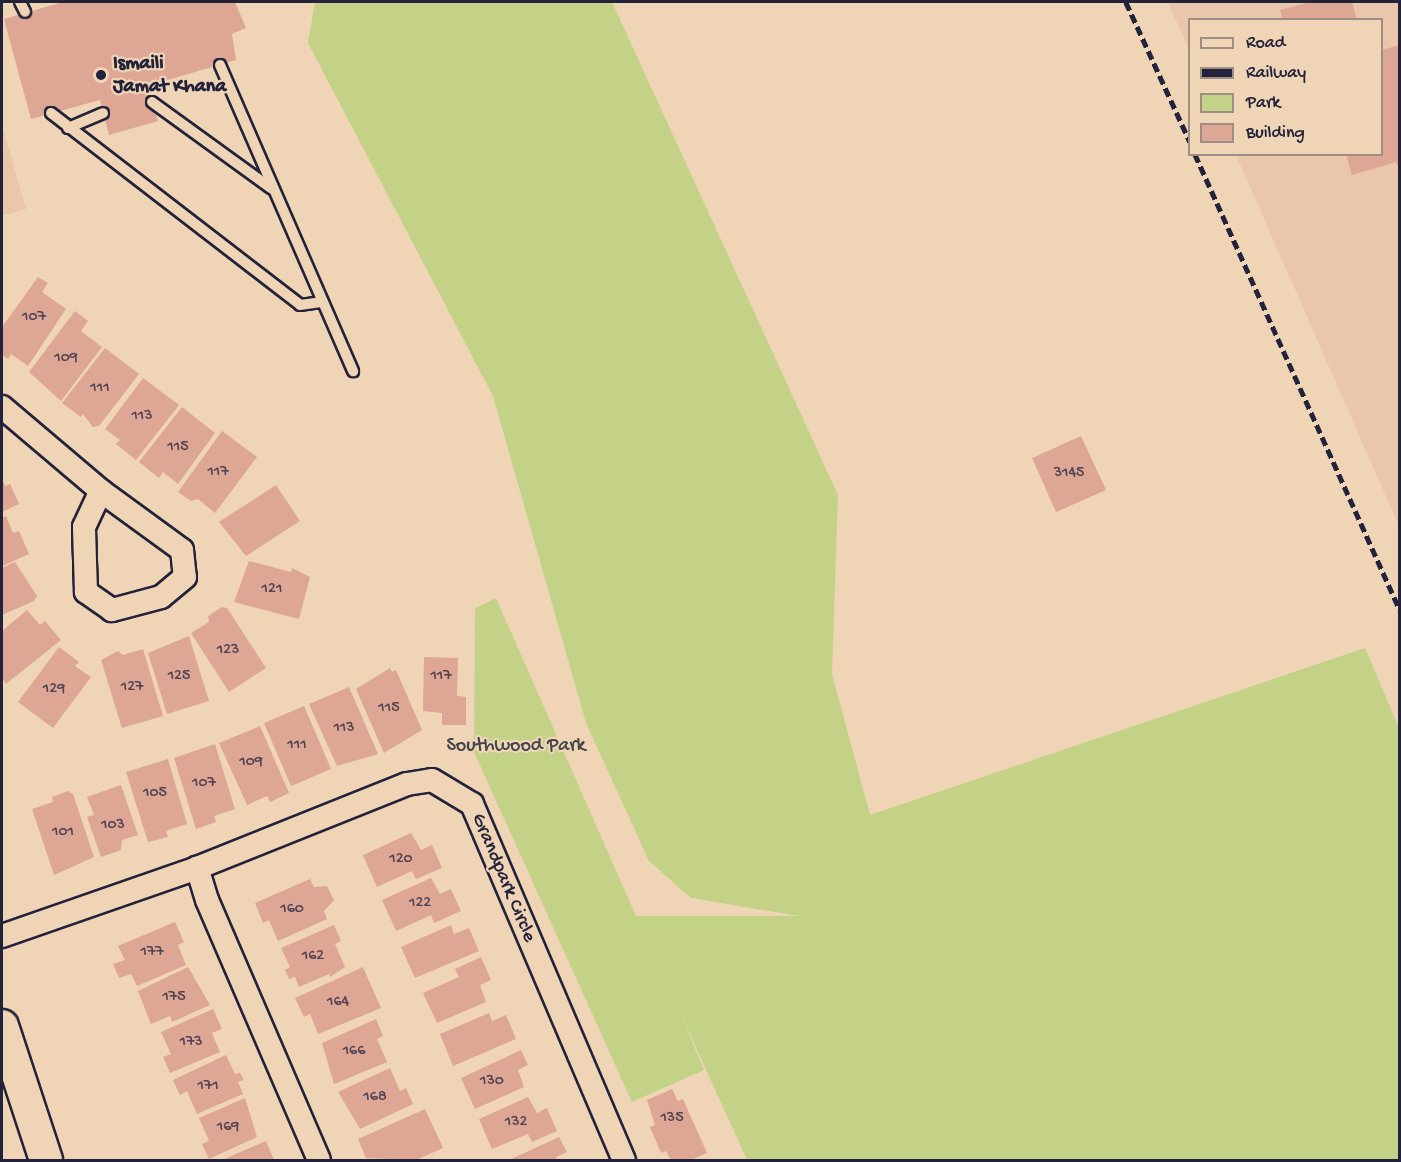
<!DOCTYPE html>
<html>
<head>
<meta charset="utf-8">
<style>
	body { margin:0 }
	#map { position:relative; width:1401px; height:1162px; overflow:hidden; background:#efd4b6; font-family:"Gochi Hand",sans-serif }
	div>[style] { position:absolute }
	.built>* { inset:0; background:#eac6ac }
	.green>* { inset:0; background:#c3d286 }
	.building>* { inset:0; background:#dda695 }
	.roads { filter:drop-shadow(2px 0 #22223b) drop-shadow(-2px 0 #22223b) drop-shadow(0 2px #22223b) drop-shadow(0 -2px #22223b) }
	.lane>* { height:10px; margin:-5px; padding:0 5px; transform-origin:5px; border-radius:5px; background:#efd4b6 }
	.street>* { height:22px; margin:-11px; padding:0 11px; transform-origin:11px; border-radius:11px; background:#efd4b6 }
	.secondary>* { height:32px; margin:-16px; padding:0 16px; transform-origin:16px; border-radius:16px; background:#efd4b6 }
	.rail>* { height:4.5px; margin-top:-2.25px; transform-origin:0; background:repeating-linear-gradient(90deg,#22223b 0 9px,transparent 0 13.5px) }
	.dots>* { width:16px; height:16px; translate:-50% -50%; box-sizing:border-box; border:3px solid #efd4b6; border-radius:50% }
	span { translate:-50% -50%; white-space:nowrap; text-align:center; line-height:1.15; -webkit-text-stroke:4.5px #efd4b6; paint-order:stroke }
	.number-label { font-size:16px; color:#514352 }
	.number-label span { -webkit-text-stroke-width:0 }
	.poi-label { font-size:20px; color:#22223b; font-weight:700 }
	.left { translate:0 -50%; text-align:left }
	.park-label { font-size:20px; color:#42454a }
	.street-label { font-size:20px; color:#22223b }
	.frame { position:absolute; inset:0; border:3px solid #22223b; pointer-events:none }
	.legend { position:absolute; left:1188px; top:18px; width:195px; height:138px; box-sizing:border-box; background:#efd4b6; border:2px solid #9d8d85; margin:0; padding:8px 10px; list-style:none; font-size:18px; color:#22223b }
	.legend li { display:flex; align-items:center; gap:12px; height:30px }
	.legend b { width:30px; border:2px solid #9d8d85 }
</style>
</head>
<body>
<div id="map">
	<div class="built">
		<div style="clip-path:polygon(1168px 2px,1399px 2px,1399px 526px,1236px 155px,1382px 154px,1382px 20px,1190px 20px,1189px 50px)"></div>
		<div style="clip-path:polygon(2px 125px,26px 209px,2px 216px)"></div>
	</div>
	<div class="green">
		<div style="clip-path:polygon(315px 2px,612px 2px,838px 495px,832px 674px,870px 815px,1365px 648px,1399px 728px,1399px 1160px,747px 1160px,679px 1010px,704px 1070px,632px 1102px,474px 752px,475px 608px,496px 598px,636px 916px,799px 916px,691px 898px,649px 861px,586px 723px,493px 396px,308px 43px)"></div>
	</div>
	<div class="building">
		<div style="clip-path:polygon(63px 2px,235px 2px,246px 28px,232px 34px,236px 60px,147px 86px,158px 121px,109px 135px,100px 100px,31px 119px,4px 19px)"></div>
		<div style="clip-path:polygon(1310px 2px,1352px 2px,1357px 20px,1283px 20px,1280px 10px)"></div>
		<div style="clip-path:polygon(1400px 45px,1400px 171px,1396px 162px,1352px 175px,1346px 154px,1382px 154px,1382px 50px)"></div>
		<div style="clip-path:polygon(38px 277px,48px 283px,42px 292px,66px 309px,28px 366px,11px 354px,8px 359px,2px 355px,2px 327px)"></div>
		<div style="clip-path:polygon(75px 311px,88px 321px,81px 331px,102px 347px,61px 401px,29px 372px)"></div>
		<div style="clip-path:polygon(105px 348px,139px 374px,99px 426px,93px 427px,83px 414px,81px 417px,62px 403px)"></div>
		<div style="clip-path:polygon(143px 378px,179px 405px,136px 460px,116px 444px,120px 440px,105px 429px)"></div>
		<div style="clip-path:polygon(182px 407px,215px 433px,178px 484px,163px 472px,159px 478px,139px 462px)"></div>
		<div style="clip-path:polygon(222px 431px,257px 457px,215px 513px,198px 499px,191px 501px,178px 492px)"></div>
		<div style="clip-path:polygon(1081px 436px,1106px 490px,1056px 512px,1032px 458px)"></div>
		<div style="clip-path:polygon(2px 477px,5px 486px,10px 484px,19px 504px,2px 512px)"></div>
		<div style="clip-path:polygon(276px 485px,300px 521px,246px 556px,219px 522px)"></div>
		<div style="clip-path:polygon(6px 516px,13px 533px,19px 531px,29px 554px,2px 566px,2px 518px)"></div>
		<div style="clip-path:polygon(249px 561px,291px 572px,292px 568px,310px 577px,299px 619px,234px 602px)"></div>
		<div style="clip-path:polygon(15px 562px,37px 596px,34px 601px,2px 615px,2px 568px)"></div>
		<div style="clip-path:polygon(222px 607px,227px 608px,266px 668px,229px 692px,191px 633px,209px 622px,208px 616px)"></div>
		<div style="clip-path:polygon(27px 610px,40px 625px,45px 621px,61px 640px,6px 684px,2px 678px,2px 631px)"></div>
		<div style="clip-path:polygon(189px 636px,209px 701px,167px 714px,148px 653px)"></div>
		<div style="clip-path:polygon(59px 647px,79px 662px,75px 666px,91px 677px,53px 728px,18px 702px)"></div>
		<div style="clip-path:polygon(143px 649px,163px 716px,122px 728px,101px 660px,118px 651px,123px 655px)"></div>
		<div style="clip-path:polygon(424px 657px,458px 658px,457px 696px,466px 697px,466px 725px,442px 725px,442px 713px,423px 711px)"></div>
		<div style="clip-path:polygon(390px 668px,392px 672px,396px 670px,422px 730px,384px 753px,356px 689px)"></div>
		<div style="clip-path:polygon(349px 687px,378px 754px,337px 766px,309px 704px)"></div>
		<div style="clip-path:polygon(304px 706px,331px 769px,291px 786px,264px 723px)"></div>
		<div style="clip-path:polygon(260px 726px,289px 793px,270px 802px,267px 796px,247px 805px,219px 743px)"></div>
		<div style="clip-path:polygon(215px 744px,235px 809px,214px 816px,216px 822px,196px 829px,174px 758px)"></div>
		<div style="clip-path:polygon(168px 759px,187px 824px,166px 831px,168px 837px,148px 842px,126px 772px)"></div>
		<div style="clip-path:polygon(121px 785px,138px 835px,122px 840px,121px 850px,101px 857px,87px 817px,94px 815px,87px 797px)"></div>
		<div style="clip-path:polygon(68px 791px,73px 794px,94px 857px,54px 875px,32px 809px,53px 802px,52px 797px)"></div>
		<div style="clip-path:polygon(411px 833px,421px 850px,432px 845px,442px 868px,416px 879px,412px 871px,377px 887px,363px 855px)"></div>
		<div style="clip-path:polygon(431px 878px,440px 894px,451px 889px,461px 911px,434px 923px,431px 915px,396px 931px,382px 900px)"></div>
		<div style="clip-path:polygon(310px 879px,314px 887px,327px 886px,334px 900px,324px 911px,327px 919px,278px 941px,269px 920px,263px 923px,255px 903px)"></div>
		<div style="clip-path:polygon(175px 922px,184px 942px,178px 945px,186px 965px,137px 986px,131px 974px,119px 978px,113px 964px,125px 960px,118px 946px)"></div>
		<div style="clip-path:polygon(334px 925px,341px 941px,335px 944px,345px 967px,330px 977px,329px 974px,299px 987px,295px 977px,289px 979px,285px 970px,290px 967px,281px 948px)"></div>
		<div style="clip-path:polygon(451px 925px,454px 934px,469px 928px,479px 951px,415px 978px,401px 947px)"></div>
		<div style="clip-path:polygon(481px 957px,491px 980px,480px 985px,486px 1002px,437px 1023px,423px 993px,459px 977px,455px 969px)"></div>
		<div style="clip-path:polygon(188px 967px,210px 1005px,172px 1022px,170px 1016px,151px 1024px,138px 991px)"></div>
		<div style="clip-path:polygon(363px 967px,381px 1008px,318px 1034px,310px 1014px,304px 1017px,295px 998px)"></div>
		<div style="clip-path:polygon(213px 1009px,222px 1029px,212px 1033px,220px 1052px,170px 1073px,163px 1057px,171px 1054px,161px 1032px)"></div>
		<div style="clip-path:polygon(489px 1013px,492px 1021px,506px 1015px,516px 1039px,453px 1066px,440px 1034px)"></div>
		<div style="clip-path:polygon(376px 1019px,383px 1036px,377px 1039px,387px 1062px,334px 1084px,322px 1043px)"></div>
		<div style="clip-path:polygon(521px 1050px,528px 1065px,518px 1070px,524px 1087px,475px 1109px,461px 1078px)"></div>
		<div style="clip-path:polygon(226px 1055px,235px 1074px,240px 1073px,244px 1080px,238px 1082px,243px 1094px,197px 1114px,187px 1091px,180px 1095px,173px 1080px)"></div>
		<div style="clip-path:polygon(390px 1068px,400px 1091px,406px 1088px,413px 1104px,360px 1129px,338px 1092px)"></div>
		<div style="clip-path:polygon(672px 1089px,678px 1101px,683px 1099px,707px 1153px,691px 1160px,671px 1160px,666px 1151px,661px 1153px,650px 1127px,655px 1125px,647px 1100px)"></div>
		<div style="clip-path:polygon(528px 1097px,537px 1113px,547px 1108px,557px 1131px,532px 1142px,528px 1134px,492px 1149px,479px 1119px)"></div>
		<div style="clip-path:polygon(245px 1098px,257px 1137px,209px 1159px,202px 1144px,209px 1141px,199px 1118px)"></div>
		<div style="clip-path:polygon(425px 1109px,443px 1148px,416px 1160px,366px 1158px,358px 1139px)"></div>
		<div style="clip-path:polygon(559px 1137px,567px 1152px,556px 1157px,557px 1160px,509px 1160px)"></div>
		<div style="clip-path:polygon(266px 1141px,274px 1160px,281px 1160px,222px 1160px)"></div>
	</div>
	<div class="roads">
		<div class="lane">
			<div style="left:20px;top:2px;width:11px;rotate:63deg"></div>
			<div style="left:220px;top:65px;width:334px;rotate:66.5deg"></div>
			<div style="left:152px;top:102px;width:147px;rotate:35.9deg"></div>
			<div style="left:51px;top:113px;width:314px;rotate:37.6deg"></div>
			<div style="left:300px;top:305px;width:21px;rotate:-8deg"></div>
			<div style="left:68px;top:128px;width:38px;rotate:-23deg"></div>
		</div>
		<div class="street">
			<div style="left:2px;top:407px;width:130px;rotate:40.3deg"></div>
			<div style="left:101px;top:491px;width:100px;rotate:36.1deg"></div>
			<div style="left:182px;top:550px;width:27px;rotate:84deg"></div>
			<div style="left:185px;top:577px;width:31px;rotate:140deg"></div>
			<div style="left:161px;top:597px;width:51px;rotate:165.1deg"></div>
			<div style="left:112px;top:610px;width:32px;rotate:-145deg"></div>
			<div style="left:86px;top:592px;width:65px;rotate:-91.8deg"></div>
			<div style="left:84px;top:527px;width:40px;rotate:-65deg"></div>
			<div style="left:2px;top:936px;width:207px;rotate:-19.2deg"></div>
			<div style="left:319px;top:1160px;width:283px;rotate:-113.3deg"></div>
			<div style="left:207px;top:900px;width:34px;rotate:-107deg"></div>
			<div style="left:197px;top:868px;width:226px;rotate:-21.8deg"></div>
			<div style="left:407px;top:784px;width:25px;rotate:-9deg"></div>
			<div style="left:432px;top:780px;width:47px;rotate:31deg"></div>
			<div style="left:472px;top:804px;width:387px;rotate:66.9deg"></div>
		</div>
		<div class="secondary">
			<div style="left:2px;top:1026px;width:141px;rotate:71.8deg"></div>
		</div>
	</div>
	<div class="rail">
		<div style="left:1126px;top:2px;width:154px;rotate:65.4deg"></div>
		<div style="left:1195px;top:154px;width:500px;rotate:65.8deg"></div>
	</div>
	<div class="dots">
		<div style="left:101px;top:75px;background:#22223b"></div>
	</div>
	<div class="number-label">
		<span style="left:34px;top:318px">107</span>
		<span style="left:66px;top:359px">109</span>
		<span style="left:100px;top:389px">111</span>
		<span style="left:142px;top:417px">113</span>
		<span style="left:178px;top:448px">115</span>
		<span style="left:218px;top:473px">117</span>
		<span style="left:1069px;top:474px">3145</span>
		<span style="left:272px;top:590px">121</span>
		<span style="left:228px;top:651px">123</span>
		<span style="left:179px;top:677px">125</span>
		<span style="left:441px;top:677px">117</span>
		<span style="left:132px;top:688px">127</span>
		<span style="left:54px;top:690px">129</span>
		<span style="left:389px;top:709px">115</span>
		<span style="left:344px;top:729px">113</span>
		<span style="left:297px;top:746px">111</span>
		<span style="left:251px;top:763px">109</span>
		<span style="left:204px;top:784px">107</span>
		<span style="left:155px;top:794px">105</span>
		<span style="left:113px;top:826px">103</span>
		<span style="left:63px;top:833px">101</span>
		<span style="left:401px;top:860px">120</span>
		<span style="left:420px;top:904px">122</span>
		<span style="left:292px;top:910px">160</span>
		<span style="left:152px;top:953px">177</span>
		<span style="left:313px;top:957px">162</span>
		<span style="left:174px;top:998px">175</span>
		<span style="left:338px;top:1003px">164</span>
		<span style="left:191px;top:1043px">173</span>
		<span style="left:354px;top:1052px">166</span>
		<span style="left:492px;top:1082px">130</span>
		<span style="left:208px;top:1087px">171</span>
		<span style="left:375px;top:1098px">168</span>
		<span style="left:672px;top:1119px">135</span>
		<span style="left:516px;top:1123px">132</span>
		<span style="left:228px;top:1128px">169</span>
	</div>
	<div class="poi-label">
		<span class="left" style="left:113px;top:76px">Ismaili<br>Jamat Khana</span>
	</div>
	<div class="park-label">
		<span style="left:516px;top:746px">Southwood Park</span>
	</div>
	<div class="street-label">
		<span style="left:503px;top:878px;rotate:67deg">Grandpark Circle</span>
	</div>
	<div class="frame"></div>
	<ul class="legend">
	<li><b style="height:8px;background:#efd4b6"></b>Road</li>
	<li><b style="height:8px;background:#22223b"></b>Railway</li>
	<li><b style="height:16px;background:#c3d286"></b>Park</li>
	<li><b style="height:16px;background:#dda695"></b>Building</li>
	</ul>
</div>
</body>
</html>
